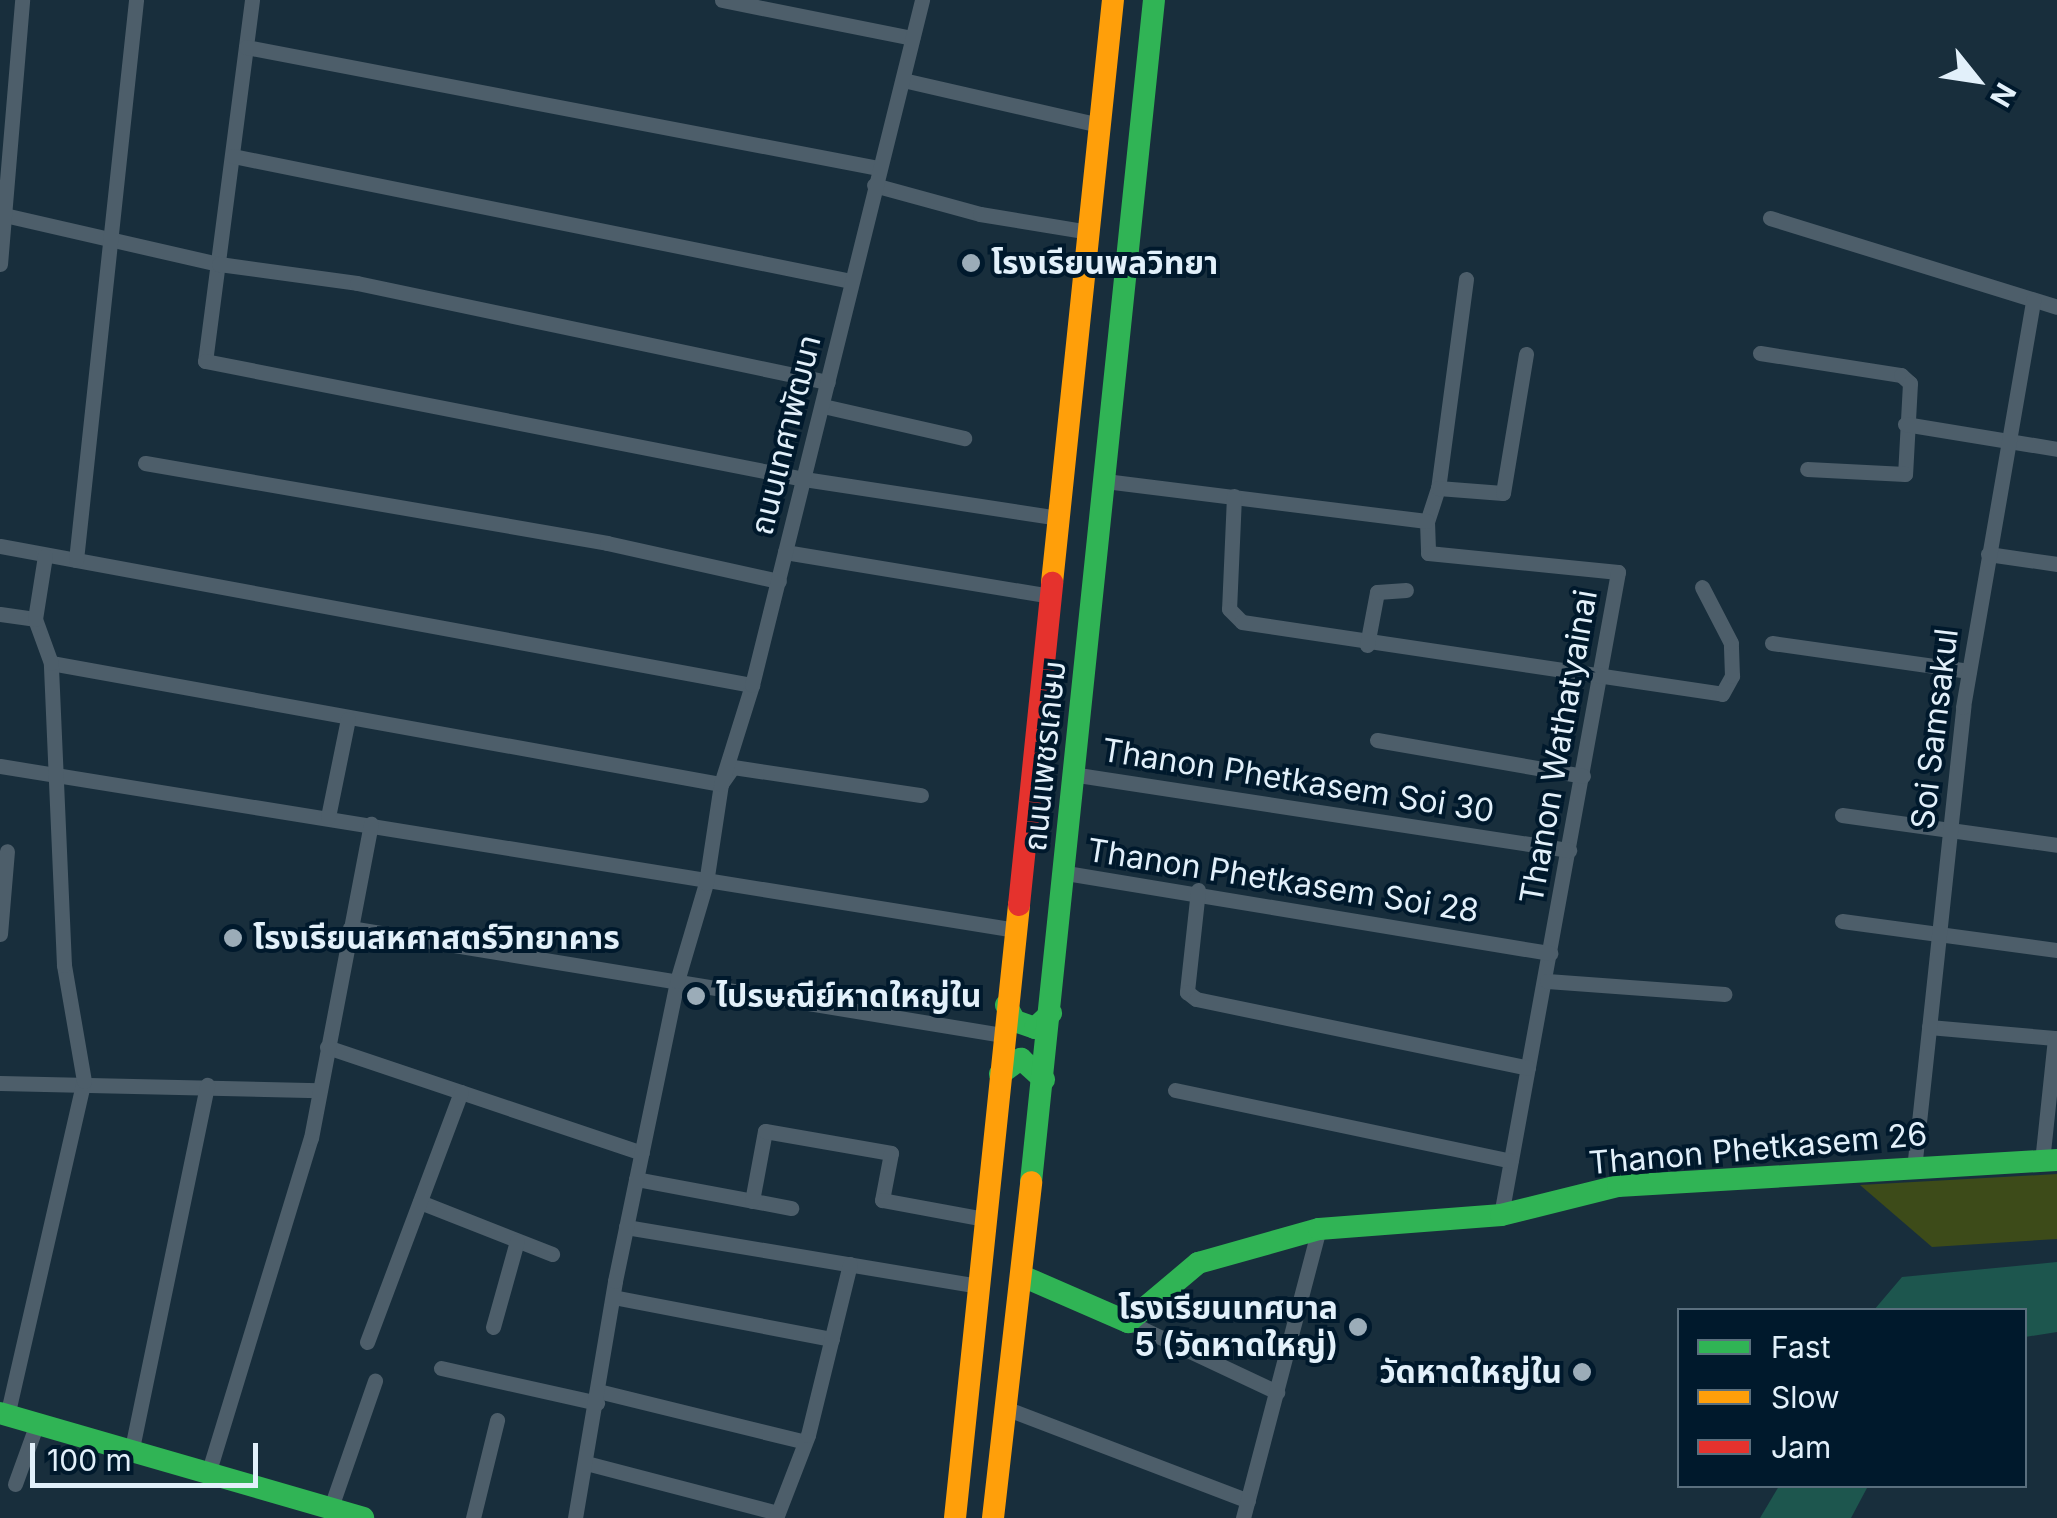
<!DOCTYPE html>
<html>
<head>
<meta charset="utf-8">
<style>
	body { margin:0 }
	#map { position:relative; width:2057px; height:1518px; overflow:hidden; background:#182e3c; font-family:Inter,"Noto Sans Thai",sans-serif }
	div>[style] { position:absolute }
	.green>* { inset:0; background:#3d4b19 }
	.water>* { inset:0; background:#1d564e }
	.street>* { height:15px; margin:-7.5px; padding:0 7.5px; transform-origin:7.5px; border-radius:7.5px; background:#4d5e6a }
	.fast>* { height:22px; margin:-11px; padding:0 11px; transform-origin:11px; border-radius:11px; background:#30b455 }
	.slow>* { height:22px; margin:-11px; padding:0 11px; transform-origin:11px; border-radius:11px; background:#ff9f0a }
	.jam>* { height:22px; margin:-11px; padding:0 11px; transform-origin:11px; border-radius:11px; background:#e5322d }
	.dots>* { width:28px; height:28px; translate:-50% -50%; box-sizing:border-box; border:5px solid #00192c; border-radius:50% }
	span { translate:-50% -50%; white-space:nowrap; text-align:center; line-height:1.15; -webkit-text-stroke:8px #00192c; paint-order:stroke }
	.poi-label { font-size:32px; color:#e2f0fa; font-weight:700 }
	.left { translate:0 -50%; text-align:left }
	.right { translate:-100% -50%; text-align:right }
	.street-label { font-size:32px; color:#e2f0fa }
	.legend { position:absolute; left:1677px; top:1308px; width:350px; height:180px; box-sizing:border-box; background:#00192c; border:2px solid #5a6f7e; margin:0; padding:12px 18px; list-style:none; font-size:30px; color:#e2f0fa }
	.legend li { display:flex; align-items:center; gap:20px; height:50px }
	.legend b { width:50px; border:2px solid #5a6f7e }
	.north { position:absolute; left:1927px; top:30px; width:100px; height:100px; -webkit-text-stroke:8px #00192c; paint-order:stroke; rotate:120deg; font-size:28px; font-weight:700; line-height:40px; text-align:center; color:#e2f0fa }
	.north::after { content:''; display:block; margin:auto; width:35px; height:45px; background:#e2f0fa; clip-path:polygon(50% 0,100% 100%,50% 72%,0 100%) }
	.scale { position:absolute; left:30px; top:1443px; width:228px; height:45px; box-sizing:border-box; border:5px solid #e2f0fa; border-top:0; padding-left:12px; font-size:30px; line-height:35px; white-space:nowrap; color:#e2f0fa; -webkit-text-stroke:8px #00192c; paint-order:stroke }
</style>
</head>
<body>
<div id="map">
	<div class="green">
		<div style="clip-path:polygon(2057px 1174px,2057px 1239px,1932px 1247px,1860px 1185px)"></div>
	</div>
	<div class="water">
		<div style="clip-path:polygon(2057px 1262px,2057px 1332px,2025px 1337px,2024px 1310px,1874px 1310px,1902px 1277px)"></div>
		<div style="clip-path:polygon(1779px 1486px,1868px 1486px,1851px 1518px,1760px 1518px)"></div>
	</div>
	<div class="street">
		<div style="left:252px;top:0;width:364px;rotate:97.4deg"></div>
		<div style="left:205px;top:361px;width:611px;rotate:11.14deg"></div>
		<div style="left:804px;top:479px;width:257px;rotate:8.7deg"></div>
		<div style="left:722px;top:0;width:194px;rotate:11.3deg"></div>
		<div style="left:246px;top:47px;width:643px;rotate:10.84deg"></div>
		<div style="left:903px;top:80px;width:201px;rotate:12.9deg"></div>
		<div style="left:233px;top:156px;width:631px;rotate:11.43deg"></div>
		<div style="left:874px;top:185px;width:110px;rotate:15.3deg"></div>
		<div style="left:980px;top:214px;width:110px;rotate:9.4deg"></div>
		<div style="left:0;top:214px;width:225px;rotate:12.9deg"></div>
		<div style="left:219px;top:264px;width:139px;rotate:7.8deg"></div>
		<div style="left:357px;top:283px;width:481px;rotate:11.9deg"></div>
		<div style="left:1770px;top:218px;width:300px;rotate:17.2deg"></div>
		<div style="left:0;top:264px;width:265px;rotate:-85.2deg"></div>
		<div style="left:1466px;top:279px;width:211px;rotate:97.6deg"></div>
		<div style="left:1438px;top:488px;width:35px;rotate:108deg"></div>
		<div style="left:1427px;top:521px;width:32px;rotate:88deg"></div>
		<div style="left:1428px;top:553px;width:191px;rotate:5.7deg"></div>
		<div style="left:1618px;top:572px;width:654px;rotate:100.31deg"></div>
		<div style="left:1760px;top:353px;width:143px;rotate:8.9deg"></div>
		<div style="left:1901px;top:375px;width:12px;rotate:42deg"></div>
		<div style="left:1910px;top:383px;width:91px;rotate:93.1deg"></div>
		<div style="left:1905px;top:474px;width:98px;rotate:-177.1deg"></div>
		<div style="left:823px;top:406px;width:145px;rotate:12.8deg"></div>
		<div style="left:1905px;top:424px;width:154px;rotate:9.3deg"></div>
		<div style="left:145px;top:463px;width:469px;rotate:9.8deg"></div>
		<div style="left:607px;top:543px;width:176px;rotate:12.5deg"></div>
		<div style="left:1105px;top:481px;width:324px;rotate:7.1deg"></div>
		<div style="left:1438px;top:488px;width:65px;rotate:4.4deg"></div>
		<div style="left:1503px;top:493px;width:141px;rotate:-80.6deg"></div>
		<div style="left:1234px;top:496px;width:113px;rotate:92.5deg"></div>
		<div style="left:1229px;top:609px;width:18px;rotate:45deg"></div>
		<div style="left:1242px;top:622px;width:485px;rotate:8.5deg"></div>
		<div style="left:1722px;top:694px;width:21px;rotate:-61deg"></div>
		<div style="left:1732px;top:676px;width:33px;rotate:-92deg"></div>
		<div style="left:1731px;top:643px;width:63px;rotate:-117.4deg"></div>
		<div style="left:0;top:546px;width:765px;rotate:10.47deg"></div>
		<div style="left:785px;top:552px;width:269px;rotate:9.4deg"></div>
		<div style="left:1988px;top:554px;width:70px;rotate:8.2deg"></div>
		<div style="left:76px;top:560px;width:563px;rotate:-83.88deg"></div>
		<div style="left:0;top:614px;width:35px;rotate:8deg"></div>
		<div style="left:1772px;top:643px;width:199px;rotate:8.1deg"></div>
		<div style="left:1367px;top:645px;width:54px;rotate:-79.3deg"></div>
		<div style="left:1377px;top:592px;width:29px;rotate:-4deg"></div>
		<div style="left:51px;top:663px;width:681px;rotate:10.24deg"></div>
		<div style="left:721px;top:784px;width:21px;rotate:-55deg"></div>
		<div style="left:733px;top:767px;width:190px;rotate:8.5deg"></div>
		<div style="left:1377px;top:740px;width:209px;rotate:9.9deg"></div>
		<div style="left:0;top:766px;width:1029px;rotate:9.17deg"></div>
		<div style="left:1078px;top:775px;width:497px;rotate:8.7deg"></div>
		<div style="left:1842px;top:815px;width:217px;rotate:7.9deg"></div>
		<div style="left:328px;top:817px;width:100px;rotate:-78.5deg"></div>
		<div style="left:1066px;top:873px;width:491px;rotate:9.4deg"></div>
		<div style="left:1198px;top:890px;width:103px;rotate:96.2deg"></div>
		<div style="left:1187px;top:992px;width:11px;rotate:38deg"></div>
		<div style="left:1196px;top:999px;width:339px;rotate:11.7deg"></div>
		<div style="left:1842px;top:921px;width:217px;rotate:7.7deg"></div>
		<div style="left:350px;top:928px;width:662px;rotate:9.31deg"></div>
		<div style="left:0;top:934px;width:83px;rotate:-85.2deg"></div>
		<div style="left:1547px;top:981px;width:178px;rotate:4.2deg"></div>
		<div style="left:1929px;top:1027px;width:126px;rotate:5deg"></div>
		<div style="left:2055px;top:1038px;width:124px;rotate:96deg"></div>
		<div style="left:327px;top:1047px;width:332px;rotate:18.6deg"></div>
		<div style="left:0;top:1083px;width:319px;rotate:1.3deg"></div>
		<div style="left:1175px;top:1090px;width:343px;rotate:11.9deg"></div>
		<div style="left:1914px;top:1169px;width:465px;rotate:-83.9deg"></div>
		<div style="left:1963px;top:707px;width:413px;rotate:-80.2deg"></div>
		<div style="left:636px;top:1179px;width:158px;rotate:10.6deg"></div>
		<div style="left:752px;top:1201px;width:71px;rotate:-79.5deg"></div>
		<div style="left:765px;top:1131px;width:128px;rotate:9.9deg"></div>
		<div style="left:891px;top:1153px;width:48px;rotate:100.8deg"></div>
		<div style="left:882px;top:1200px;width:105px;rotate:10.5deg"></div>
		<div style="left:420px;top:1202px;width:142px;rotate:21.5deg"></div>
		<div style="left:626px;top:1227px;width:357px;rotate:9.5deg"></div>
		<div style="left:613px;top:1297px;width:223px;rotate:10.9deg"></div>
		<div style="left:1128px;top:1322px;width:165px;rotate:25.2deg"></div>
		<div style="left:493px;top:1327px;width:89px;rotate:-74.4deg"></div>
		<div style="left:367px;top:1342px;width:267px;rotate:-69.4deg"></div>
		<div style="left:441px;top:1368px;width:160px;rotate:12.6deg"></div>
		<div style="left:598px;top:1391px;width:213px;rotate:13.8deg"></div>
		<div style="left:1005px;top:1408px;width:260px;rotate:20.9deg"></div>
		<div style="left:7px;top:1416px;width:344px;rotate:-77.1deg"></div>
		<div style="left:84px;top:1081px;width:118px;rotate:-99.8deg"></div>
		<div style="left:64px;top:965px;width:302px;rotate:-92.5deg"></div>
		<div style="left:51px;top:663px;width:47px;rotate:-110deg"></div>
		<div style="left:35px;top:619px;width:64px;rotate:-81deg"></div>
		<div style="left:131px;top:1453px;width:376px;rotate:-78.3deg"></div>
		<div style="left:586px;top:1463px;width:198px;rotate:14.6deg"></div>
		<div style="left:208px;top:1474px;width:351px;rotate:-73deg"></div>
		<div style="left:311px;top:1138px;width:320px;rotate:-79.2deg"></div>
		<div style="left:15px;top:1484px;width:62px;rotate:-70.1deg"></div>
		<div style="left:330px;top:1510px;width:137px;rotate:-70.8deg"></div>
		<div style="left:473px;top:1518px;width:101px;rotate:-76.2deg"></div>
		<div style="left:575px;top:1518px;width:240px;rotate:-80.4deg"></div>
		<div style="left:615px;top:1281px;width:306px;rotate:-78.3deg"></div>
		<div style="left:677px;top:981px;width:102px;rotate:-73.5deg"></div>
		<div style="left:706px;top:883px;width:100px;rotate:-81.4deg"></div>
		<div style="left:721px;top:784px;width:104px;rotate:-72.6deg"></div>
		<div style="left:752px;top:685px;width:706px;rotate:-76.06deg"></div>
		<div style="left:776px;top:1518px;width:89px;rotate:-68.9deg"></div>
		<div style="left:808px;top:1435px;width:176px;rotate:-76.2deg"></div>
		<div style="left:1243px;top:1518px;width:299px;rotate:-75.3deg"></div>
	</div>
	<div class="fast">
		<div style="left:1006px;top:1005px;width:18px;rotate:61deg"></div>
		<div style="left:1015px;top:1021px;width:21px;rotate:19deg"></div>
		<div style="left:1035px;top:1028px;width:22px;rotate:-43deg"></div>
		<div style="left:1000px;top:1074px;width:26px;rotate:-36deg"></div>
		<div style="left:1021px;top:1059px;width:31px;rotate:42deg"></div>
		<div style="left:1031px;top:1182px;width:1188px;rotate:-84.06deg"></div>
		<div style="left:1022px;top:1276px;width:116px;rotate:23.5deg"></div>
		<div style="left:1128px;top:1322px;width:92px;rotate:-40.1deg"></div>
		<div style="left:1198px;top:1263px;width:126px;rotate:-15.7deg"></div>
		<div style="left:1319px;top:1229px;width:183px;rotate:-4.4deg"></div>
		<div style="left:1501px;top:1215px;width:121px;rotate:-13.9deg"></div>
		<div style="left:1618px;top:1186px;width:440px;rotate:-3.4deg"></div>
		<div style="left:0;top:1413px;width:378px;rotate:16.1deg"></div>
	</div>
	<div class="slow">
		<div style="left:1052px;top:583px;width:586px;rotate:-84.03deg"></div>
		<div style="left:955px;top:1518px;width:616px;rotate:-84.04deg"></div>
		<div style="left:993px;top:1518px;width:338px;rotate:-83.5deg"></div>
	</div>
	<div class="jam">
		<div style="left:1019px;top:905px;width:324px;rotate:-84.1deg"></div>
	</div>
	<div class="dots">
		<div style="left:971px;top:263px;background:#9bacb8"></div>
		<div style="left:233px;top:938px;background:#9bacb8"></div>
		<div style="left:696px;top:996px;background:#9bacb8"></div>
		<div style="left:1358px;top:1327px;background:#9bacb8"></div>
		<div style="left:1582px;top:1372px;background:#9bacb8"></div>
	</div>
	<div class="poi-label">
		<span class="left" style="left:991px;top:263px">โรงเรียนพลวิทยา</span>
		<span class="left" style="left:253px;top:938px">โรงเรียนสหศาสตร์วิทยาคาร</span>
		<span class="left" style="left:716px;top:996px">ไปรษณีย์หาดใหญ่ใน</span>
		<span class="right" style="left:1338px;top:1327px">โรงเรียนเทศบาล<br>5 (วัดหาดใหญ่)</span>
		<span class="right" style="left:1562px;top:1372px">วัดหาดใหญ่ใน</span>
	</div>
	<div class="street-label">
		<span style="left:786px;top:435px;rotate:-76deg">ถนนเทศาพัฒนา</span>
		<span style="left:1935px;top:729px;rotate:-83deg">Soi Samsakul</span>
		<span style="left:1559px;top:747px;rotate:-80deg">Thanon Wathatyainai</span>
		<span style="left:1045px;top:756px;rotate:-84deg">ถนนเพชรเกษม</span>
		<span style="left:1298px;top:781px;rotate:9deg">Thanon Phetkasem Soi 30</span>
		<span style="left:1283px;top:881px;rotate:9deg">Thanon Phetkasem Soi 28</span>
		<span style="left:1758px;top:1149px;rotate:-5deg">Thanon Phetkasem 26</span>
	</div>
	<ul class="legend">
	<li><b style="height:12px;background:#30b455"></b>Fast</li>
	<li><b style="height:12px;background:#ff9f0a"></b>Slow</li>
	<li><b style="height:12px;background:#e5322d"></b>Jam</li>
	</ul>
	<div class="north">N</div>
	<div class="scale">100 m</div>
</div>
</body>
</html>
